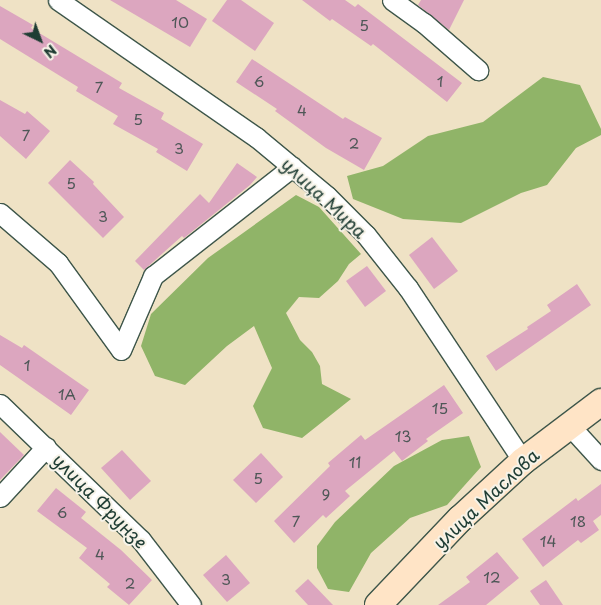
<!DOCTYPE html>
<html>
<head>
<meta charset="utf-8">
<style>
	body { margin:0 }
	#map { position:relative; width:601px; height:605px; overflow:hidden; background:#efe2c5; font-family:"Playpen Sans",sans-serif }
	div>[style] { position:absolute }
	.forest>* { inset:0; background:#90b468 }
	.building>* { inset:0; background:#dca6bf }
	.roads { filter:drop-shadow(1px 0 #3e564a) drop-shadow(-1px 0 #3e564a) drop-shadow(0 1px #3e564a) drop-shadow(0 -1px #3e564a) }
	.street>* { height:19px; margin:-9.5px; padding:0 9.5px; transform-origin:9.5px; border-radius:9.5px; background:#fff }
	.secondary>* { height:26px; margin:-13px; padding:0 13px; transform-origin:13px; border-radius:13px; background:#ffe4c6 }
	span { translate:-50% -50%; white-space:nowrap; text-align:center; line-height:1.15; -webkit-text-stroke:4px #f7f3e8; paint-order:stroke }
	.number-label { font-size:15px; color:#4e5757 }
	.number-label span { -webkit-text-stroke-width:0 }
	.street-label { font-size:18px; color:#1f3d34 }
	.north { position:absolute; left:15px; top:15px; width:50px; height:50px; -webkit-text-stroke:4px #f7f3e8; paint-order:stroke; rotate:138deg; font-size:14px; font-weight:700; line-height:20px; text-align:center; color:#1f3d34 }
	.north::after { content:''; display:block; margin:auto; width:18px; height:22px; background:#1f3d34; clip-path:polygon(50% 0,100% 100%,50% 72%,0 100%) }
</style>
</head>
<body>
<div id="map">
	<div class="forest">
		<div style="clip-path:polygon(543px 77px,580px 85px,601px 129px,601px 135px,576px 148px,547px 185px,521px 193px,461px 223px,403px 219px,353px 199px,347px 176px,383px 166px,428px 136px,483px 122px)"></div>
		<div style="clip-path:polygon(296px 195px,319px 207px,361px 254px,349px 264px,338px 281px,319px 298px,299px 297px,286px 313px,300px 340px,312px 352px,320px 366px,322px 384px,351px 399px,302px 438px,263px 428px,253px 406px,272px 368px,254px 326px,227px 346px,185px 385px,155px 376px,141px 346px,151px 314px,208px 258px)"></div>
		<div style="clip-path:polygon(469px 436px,481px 467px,447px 505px,410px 518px,371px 553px,349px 592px,328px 589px,317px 568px,317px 546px,335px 522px,394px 466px,442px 440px)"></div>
	</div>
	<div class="building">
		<div style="clip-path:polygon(110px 0,176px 0,207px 19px,190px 47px)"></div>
		<div style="clip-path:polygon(227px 0,241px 0,274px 23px,255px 51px,212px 21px)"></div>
		<div style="clip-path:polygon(302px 0,345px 0,355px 7px,358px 4px,462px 83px,447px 102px,373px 44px,371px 46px,332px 19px,330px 21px)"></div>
		<div style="clip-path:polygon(421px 0,464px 0,449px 30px,418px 5px)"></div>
		<div style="clip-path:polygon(0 6px,33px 25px,31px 28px,122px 83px,119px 88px,164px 113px,161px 119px,203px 144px,187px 171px,156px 152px,158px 149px,113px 124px,118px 116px,76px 91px,78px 87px,0 39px)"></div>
		<div style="clip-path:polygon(252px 59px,343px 119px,345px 117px,382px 138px,364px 170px,326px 148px,275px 111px,277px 109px,236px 82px)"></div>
		<div style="clip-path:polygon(0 100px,25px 114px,27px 111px,50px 131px,26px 159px,0 136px)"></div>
		<div style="clip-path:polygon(70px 160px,94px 182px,93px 184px,124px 217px,103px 238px,48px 183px)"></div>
		<div style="clip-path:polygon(237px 163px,257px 177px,250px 185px,184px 238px,182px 236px,144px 270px,135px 261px,200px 194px,209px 203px)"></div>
		<div style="clip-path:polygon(432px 237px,458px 271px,434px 289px,409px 255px)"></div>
		<div style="clip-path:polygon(367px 266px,386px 291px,365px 307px,346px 281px)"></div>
		<div style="clip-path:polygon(577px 284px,591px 305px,496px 371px,486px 356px,528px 329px,527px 327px,551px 311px,547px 305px)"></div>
		<div style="clip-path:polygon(0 335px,22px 348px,24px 345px,89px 390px,71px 415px,0 365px)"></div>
		<div style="clip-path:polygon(444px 385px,463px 413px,426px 439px,428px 441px,402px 461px,394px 451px,345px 491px,350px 496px,326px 518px,323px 515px,294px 543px,274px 521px,330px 466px,328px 463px,361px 435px,365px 440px)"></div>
		<div style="clip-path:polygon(0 432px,24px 455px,0 480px)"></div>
		<div style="clip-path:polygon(122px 450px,151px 481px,130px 500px,101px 468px)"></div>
		<div style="clip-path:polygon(261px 453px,283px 477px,256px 503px,233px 480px)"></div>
		<div style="clip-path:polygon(601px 484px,601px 515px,593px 521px,599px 530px,581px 543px,578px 540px,543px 567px,522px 539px,576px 498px,578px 501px)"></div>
		<div style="clip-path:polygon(56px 488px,86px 512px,81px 518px,121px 550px,152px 580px,129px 605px,107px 587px,110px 584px,79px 558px,87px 548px,37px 511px)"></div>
		<div style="clip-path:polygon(497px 552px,519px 578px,486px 605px,438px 605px,470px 582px,466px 577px)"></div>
		<div style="clip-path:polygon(226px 555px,250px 583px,227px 602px,203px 575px)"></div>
		<div style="clip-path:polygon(308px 579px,333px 605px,308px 605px,295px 591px)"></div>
		<div style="clip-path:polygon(546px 580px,563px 605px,540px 605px,530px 591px)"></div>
	</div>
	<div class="roads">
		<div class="street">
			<div style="left:58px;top:0;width:241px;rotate:34.7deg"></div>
			<div style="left:256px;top:137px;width:92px;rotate:39.7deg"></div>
			<div style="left:327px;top:196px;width:55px;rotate:45deg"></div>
			<div style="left:366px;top:235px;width:68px;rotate:51.6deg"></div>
			<div style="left:408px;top:288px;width:208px;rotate:56.4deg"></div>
			<div style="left:392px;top:0;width:39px;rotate:36deg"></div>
			<div style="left:424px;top:23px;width:72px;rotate:41deg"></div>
			<div style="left:0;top:213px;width:77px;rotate:40.8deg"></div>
			<div style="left:58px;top:263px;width:107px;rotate:54.1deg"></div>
			<div style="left:121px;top:350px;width:81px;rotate:-66.6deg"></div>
			<div style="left:153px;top:276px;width:177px;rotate:-38.1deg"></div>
			<div style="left:0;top:404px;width:196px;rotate:44deg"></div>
			<div style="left:141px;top:540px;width:82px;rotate:52.4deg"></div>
			<div style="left:570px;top:426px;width:46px;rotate:47.6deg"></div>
			<div style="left:0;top:497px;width:68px;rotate:-47.4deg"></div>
		</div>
		<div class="secondary">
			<div style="left:378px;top:605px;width:119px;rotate:-46.4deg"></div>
			<div style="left:460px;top:519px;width:86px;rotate:-42.6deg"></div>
			<div style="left:523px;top:461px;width:98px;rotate:-37.1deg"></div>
		</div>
	</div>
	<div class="number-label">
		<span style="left:180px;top:22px">10</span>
		<span style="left:364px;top:25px">5</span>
		<span style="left:259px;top:81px">6</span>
		<span style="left:440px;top:81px">1</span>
		<span style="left:99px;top:87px">7</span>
		<span style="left:302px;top:110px">4</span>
		<span style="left:138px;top:119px">5</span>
		<span style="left:26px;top:135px">7</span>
		<span style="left:354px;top:143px">2</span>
		<span style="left:179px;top:148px">3</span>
		<span style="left:71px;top:183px">5</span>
		<span style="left:103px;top:216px">3</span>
		<span style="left:27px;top:365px">1</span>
		<span style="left:67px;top:394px">1А</span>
		<span style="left:440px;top:408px">15</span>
		<span style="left:403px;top:436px">13</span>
		<span style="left:355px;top:462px">11</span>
		<span style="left:258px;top:478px">5</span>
		<span style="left:326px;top:494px">9</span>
		<span style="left:62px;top:512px">6</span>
		<span style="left:296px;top:521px">7</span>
		<span style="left:578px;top:521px">18</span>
		<span style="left:548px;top:541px">14</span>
		<span style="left:100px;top:554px">4</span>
		<span style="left:492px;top:577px">12</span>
		<span style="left:226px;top:579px">3</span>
		<span style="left:130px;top:583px">2</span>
	</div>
	<div class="street-label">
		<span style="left:324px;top:198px;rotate:43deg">улица Мира</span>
		<span style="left:486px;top:499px;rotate:-43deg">улица Маслова</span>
		<span style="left:100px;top:501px;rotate:45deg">улица Фрунзе</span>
	</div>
	<div class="north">N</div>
</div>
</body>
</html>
